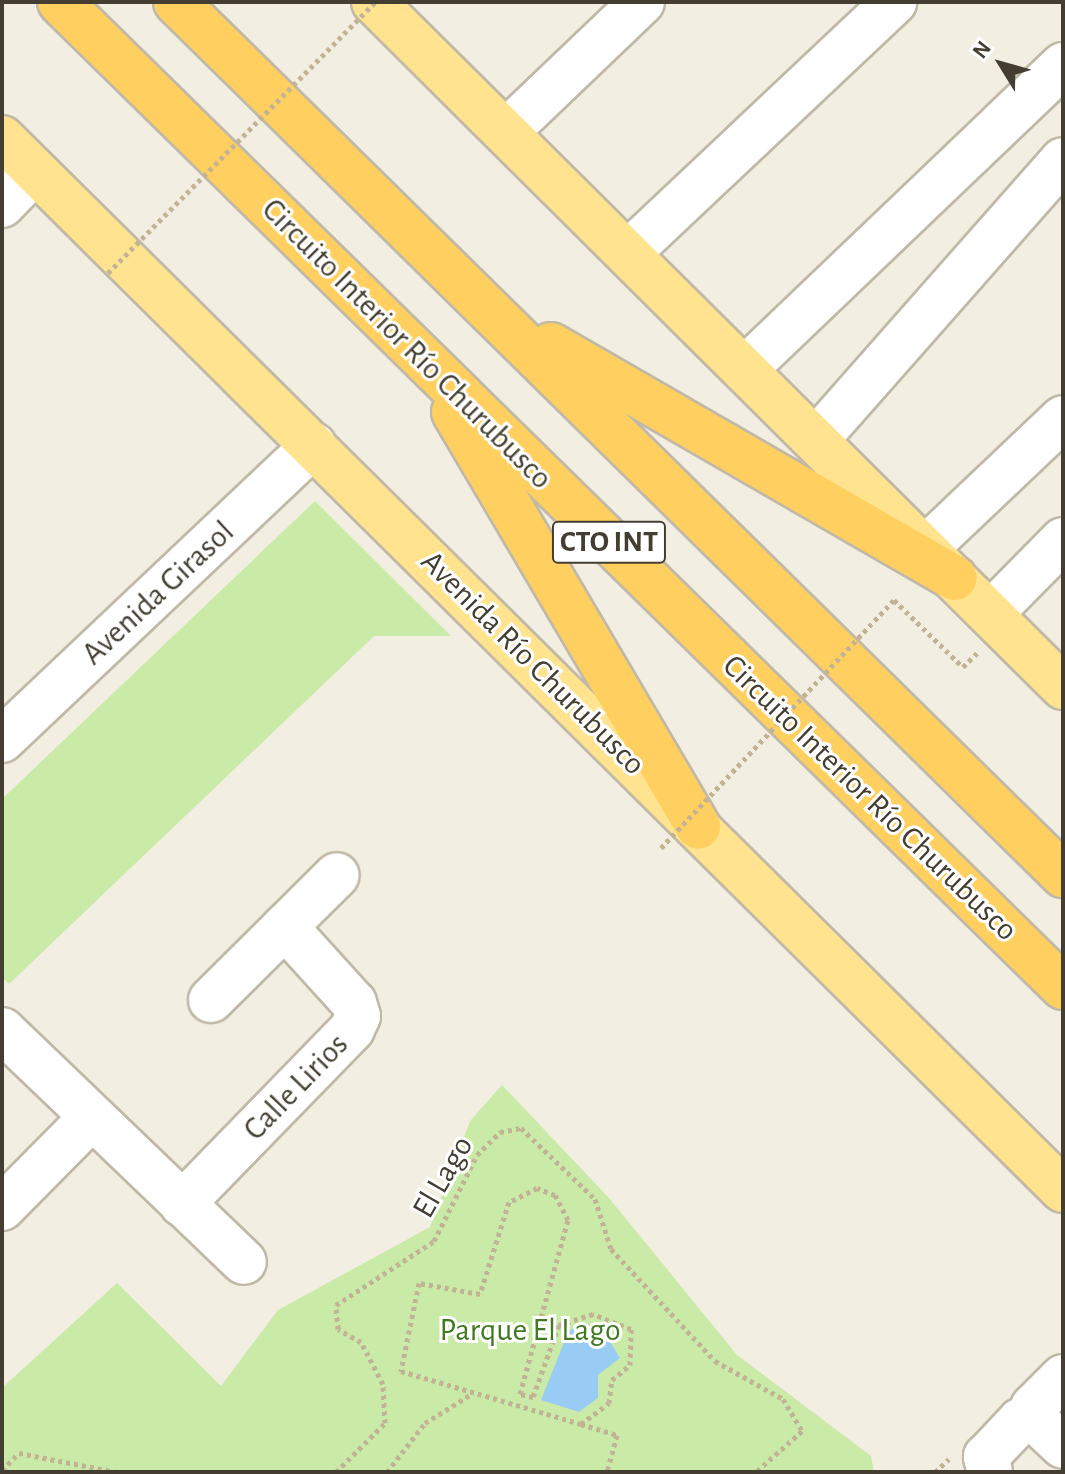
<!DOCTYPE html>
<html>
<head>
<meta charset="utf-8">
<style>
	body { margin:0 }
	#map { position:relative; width:1065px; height:1474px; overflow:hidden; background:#f2eee2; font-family:"Alegreya Sans",sans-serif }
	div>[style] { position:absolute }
	.green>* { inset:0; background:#caeaa7 }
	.water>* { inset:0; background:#99ccf5 }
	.path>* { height:5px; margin-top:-2.5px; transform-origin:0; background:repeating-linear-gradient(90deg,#c1b394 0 4px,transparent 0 8px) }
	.roads { filter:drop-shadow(2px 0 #c1b9a7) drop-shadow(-2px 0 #c1b9a7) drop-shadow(0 2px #c1b9a7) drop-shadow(0 -2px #c1b9a7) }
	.minor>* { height:44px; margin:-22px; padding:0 22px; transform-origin:22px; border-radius:22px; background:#fff }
	.major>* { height:44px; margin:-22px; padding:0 22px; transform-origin:22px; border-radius:22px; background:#ffe38e }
	.highway>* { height:44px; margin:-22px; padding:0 22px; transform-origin:22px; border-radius:22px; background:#ffd060 }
	.path-bridge>* { height:5px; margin-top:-2.5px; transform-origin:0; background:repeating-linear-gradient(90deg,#c1b394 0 4px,transparent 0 8px) }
	span { translate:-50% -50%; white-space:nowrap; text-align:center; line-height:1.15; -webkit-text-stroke:6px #fff; paint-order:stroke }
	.shield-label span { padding:2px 6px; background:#fff; border:2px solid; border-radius:6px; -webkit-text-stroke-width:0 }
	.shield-label { font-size:30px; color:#443e32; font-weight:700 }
	.street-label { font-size:32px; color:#443e32 }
	.park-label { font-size:32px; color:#407922 }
	.frame { position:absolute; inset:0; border:4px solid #443e32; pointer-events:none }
	.north { position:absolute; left:961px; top:24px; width:80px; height:80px; -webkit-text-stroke:6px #fff; paint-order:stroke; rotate:307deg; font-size:22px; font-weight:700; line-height:32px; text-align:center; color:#443e32 }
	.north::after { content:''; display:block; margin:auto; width:28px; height:36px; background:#443e32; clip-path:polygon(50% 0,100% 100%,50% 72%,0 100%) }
</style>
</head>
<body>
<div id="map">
	<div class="green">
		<div style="clip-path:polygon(315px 501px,451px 636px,374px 636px,9px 984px,2px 977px,2px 799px)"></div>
		<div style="clip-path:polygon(502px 1085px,609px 1198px,737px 1355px,871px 1456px,874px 1472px,2px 1472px,2px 1388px,117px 1283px,221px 1386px,278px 1310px,430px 1227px,470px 1121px)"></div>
	</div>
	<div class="water">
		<div style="clip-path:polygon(588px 1327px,607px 1337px,620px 1358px,598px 1375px,598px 1398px,579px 1412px,541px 1400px,569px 1330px)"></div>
	</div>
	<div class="path">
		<div style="left:894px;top:600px;width:96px;rotate:44.2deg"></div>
		<div style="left:963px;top:667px;width:20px;rotate:-45deg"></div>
		<div style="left:581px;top:1424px;width:35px;rotate:-37deg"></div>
		<div style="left:609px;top:1403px;width:23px;rotate:-83deg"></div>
		<div style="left:612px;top:1380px;width:23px;rotate:-40deg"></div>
		<div style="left:630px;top:1365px;width:36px;rotate:-88deg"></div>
		<div style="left:631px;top:1329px;width:41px;rotate:-158.5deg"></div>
		<div style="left:593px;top:1314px;width:36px;rotate:162deg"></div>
		<div style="left:559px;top:1325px;width:77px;rotate:109.9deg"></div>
		<div style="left:533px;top:1397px;width:13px;rotate:-167deg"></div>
		<div style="left:520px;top:1394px;width:180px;rotate:-74.6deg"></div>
		<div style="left:568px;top:1220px;width:28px;rotate:-117deg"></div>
		<div style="left:555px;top:1195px;width:19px;rotate:-159deg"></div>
		<div style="left:537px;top:1188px;width:31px;rotate:153deg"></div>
		<div style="left:509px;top:1202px;width:96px;rotate:107.5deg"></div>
		<div style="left:480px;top:1294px;width:62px;rotate:-169.8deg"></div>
		<div style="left:419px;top:1283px;width:90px;rotate:101.6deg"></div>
		<div style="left:401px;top:1371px;width:188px;rotate:16.4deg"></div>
		<div style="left:581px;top:1424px;width:38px;rotate:17deg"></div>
		<div style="left:617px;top:1435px;width:38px;rotate:105deg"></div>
		<div style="left:2px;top:1470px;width:24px;rotate:-45deg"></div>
		<div style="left:19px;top:1453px;width:99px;rotate:11.1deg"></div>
		<div style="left:336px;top:1472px;width:69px;rotate:-45deg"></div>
		<div style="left:385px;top:1423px;width:39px;rotate:-93deg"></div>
		<div style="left:383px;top:1384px;width:47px;rotate:-117.6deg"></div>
		<div style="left:361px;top:1342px;width:26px;rotate:-151deg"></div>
		<div style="left:338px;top:1329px;width:24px;rotate:-95deg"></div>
		<div style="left:336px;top:1305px;width:117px;rotate:-33.1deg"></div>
		<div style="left:434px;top:1241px;width:96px;rotate:-63.4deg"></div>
		<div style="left:477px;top:1155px;width:33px;rotate:-45deg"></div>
		<div style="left:500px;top:1132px;width:21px;rotate:-11deg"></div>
		<div style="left:521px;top:1128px;width:103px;rotate:43.8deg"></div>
		<div style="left:595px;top:1199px;width:52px;rotate:72.3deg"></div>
		<div style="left:611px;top:1249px;width:153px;rotate:47.1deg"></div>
		<div style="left:715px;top:1361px;width:78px;rotate:29.2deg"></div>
		<div style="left:783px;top:1399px;width:37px;rotate:59deg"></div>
		<div style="left:802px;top:1431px;width:62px;rotate:138.3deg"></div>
		<div style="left:387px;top:1472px;width:62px;rotate:-52.2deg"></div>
		<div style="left:425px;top:1423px;width:57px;rotate:-32deg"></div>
		<div style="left:935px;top:1472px;width:19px;rotate:-43deg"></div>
	</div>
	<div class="roads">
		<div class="minor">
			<div style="left:506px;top:132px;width:188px;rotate:-43.7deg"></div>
			<div style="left:2px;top:205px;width:47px;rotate:-45.9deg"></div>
			<div style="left:628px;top:253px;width:366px;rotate:-43.3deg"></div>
			<div style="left:745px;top:369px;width:440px;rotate:-43.7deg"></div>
			<div style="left:816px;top:440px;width:373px;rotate:-48.6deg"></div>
			<div style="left:925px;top:549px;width:190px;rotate:-43.5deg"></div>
			<div style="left:990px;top:614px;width:104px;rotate:-45.4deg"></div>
			<div style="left:2px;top:740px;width:429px;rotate:-43.4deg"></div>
			<div style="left:211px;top:1000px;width:177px;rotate:-44.8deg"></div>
			<div style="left:2px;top:1030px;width:335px;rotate:43.8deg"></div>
			<div style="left:182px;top:1204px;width:244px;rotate:-45.8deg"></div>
			<div style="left:352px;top:1029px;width:14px;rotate:-65deg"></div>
			<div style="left:358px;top:1016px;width:14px;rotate:-107deg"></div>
			<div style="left:354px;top:1003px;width:103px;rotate:-132.2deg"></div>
			<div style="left:2px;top:1208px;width:128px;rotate:-45.3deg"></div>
			<div style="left:1063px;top:1377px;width:42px;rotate:135deg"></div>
			<div style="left:1033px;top:1407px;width:10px;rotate:96deg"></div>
			<div style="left:1032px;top:1417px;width:42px;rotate:43.1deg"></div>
			<div style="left:990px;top:1472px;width:16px;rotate:-105deg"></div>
			<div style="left:986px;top:1457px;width:50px;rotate:-46.6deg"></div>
			<div style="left:1020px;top:1421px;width:13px;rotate:-18deg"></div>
		</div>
		<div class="major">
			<div style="left:374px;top:2px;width:972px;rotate:44.83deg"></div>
			<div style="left:2px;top:138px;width:1494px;rotate:44.76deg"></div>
		</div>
		<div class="highway">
			<div style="left:60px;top:2px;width:1406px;rotate:44.48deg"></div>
			<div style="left:176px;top:2px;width:1245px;rotate:44.54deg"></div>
			<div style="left:551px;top:345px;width:466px;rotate:30deg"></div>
			<div style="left:454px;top:412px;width:481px;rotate:59.5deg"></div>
		</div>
	</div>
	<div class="path-bridge">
		<div style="left:108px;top:273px;width:380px;rotate:-45.4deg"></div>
		<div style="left:661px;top:848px;width:340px;rotate:-46.8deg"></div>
	</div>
	<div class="shield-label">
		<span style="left:609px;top:542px">CTO INT</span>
	</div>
	<div class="street-label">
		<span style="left:407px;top:344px;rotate:45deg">Circuito Interior Río Churubusco</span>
		<span style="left:158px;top:593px;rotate:-43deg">Avenida Girasol</span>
		<span style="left:533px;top:663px;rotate:45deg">Avenida Río Churubusco</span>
		<span style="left:870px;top:798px;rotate:44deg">Circuito Interior Río Churubusco</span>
		<span style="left:296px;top:1087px;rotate:-46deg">Calle Lirios</span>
		<span style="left:443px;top:1177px;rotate:-60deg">El Lago</span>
	</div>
	<div class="park-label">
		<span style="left:530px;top:1330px">Parque El Lago</span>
	</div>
	<div class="frame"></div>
	<div class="north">N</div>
</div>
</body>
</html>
